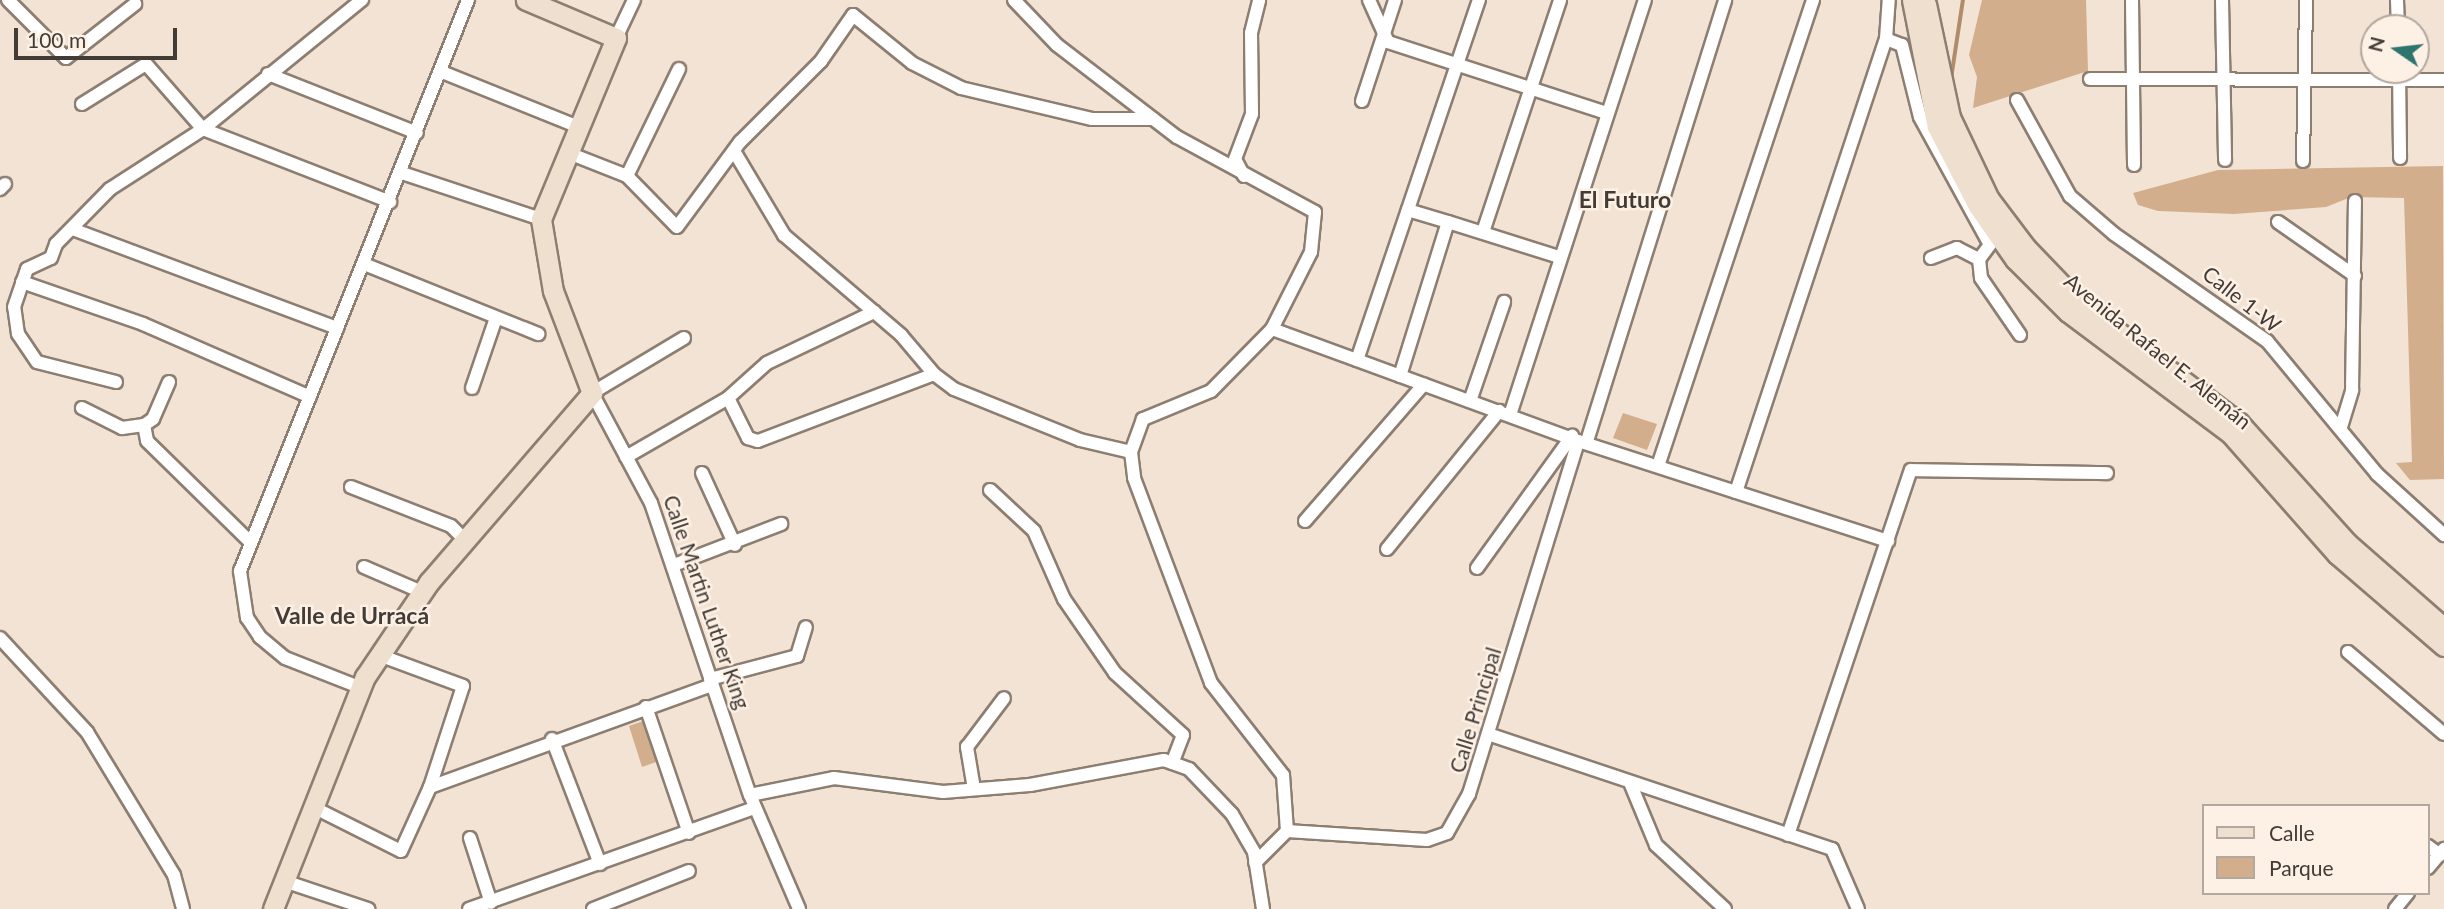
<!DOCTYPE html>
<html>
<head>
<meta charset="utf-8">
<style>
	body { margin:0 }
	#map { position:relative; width:2444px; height:909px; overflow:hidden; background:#f3e3d5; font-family:Lato,sans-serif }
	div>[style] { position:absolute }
	.green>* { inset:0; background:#d2ae8d }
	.stream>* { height:3.5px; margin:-1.75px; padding:0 1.75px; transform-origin:1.75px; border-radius:1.75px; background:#b18c6a }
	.roads { filter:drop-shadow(2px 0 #8c7e71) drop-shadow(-2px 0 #8c7e71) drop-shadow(0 2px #8c7e71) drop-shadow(0 -2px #8c7e71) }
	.street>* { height:12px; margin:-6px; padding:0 6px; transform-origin:6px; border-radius:6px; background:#fff }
	.secondary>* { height:19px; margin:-9.5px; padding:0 9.5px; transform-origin:9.5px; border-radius:9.5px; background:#efdfcf }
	span { translate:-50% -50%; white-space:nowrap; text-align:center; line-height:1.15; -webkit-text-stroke:5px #fdf1e5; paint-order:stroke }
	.street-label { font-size:21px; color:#423b36 }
	.neighbourhood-label { font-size:23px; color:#423b36; font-weight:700 }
	.legend { position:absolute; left:2202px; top:804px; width:228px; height:91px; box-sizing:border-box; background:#fdf1e5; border:2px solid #b2a89f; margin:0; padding:9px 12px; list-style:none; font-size:21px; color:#423b36 }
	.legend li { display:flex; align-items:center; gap:14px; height:35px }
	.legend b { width:35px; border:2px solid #b2a89f }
	.north { position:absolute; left:2360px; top:14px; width:70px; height:70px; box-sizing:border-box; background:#fdf1e5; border:2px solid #b2a89f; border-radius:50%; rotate:284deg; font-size:19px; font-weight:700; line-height:28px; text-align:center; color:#423b36 }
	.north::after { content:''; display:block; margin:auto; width:24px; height:32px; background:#2e756d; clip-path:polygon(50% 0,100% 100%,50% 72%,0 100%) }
	.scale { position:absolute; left:14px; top:28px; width:163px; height:32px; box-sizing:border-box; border:4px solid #423b36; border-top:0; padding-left:9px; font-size:21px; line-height:24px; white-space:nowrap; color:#423b36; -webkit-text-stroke:5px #fdf1e5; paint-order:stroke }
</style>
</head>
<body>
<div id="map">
	<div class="green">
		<div style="clip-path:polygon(1982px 0,2086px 0,2088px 71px,1973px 108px,1977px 77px,1969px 55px)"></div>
		<div style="clip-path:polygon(2443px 166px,2444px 479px,2410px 480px,2396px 463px,2412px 462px,2404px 198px,2351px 197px,2326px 207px,2234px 214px,2158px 211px,2138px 205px,2133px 193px,2218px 170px)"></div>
		<div style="clip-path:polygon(1623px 413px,1657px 424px,1647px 450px,1613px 438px)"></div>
		<div style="clip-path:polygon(649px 719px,662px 760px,642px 767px,629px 726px)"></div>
	</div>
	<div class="stream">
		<div style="left:1951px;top:79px;width:80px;rotate:-81.4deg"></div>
	</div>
	<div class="roads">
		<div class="street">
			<div style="left:8px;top:0;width:82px;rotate:45deg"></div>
			<div style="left:66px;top:58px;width:88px;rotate:-38deg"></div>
			<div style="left:1014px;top:0;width:62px;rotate:46.3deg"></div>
			<div style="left:1057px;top:45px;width:151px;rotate:37.5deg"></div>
			<div style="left:1177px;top:137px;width:157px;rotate:28.5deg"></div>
			<div style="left:1315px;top:212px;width:40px;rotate:95.7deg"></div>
			<div style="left:1311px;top:252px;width:86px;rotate:116.9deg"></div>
			<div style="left:1272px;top:329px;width:87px;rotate:134.5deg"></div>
			<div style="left:1211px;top:391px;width:74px;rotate:157.6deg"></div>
			<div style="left:1143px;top:419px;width:35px;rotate:110deg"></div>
			<div style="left:1131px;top:452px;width:26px;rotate:83deg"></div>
			<div style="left:1134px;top:478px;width:219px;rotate:69.4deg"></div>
			<div style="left:1211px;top:683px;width:117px;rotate:52deg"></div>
			<div style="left:1283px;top:775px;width:56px;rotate:85.9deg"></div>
			<div style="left:1287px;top:831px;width:45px;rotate:135deg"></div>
			<div style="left:1369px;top:0;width:46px;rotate:65.7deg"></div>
			<div style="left:1388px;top:42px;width:229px;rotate:18deg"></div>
			<div style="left:2132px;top:0;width:165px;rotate:89.3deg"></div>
			<div style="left:2222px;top:0;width:160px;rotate:88.9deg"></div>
			<div style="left:2397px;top:0;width:28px;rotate:88deg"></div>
			<div style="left:616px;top:38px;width:42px;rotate:-64.7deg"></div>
			<div style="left:1886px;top:39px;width:17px;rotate:21deg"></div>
			<div style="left:1902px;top:45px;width:74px;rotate:76deg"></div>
			<div style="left:1920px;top:117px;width:141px;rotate:61.3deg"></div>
			<div style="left:2399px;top:70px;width:88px;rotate:89.3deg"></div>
			<div style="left:442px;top:72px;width:148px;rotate:21.9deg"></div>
			<div style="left:268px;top:74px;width:160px;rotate:21.6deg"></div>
			<div style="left:2090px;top:79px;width:354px;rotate:0.2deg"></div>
			<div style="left:2017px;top:100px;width:110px;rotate:61.1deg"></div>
			<div style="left:2070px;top:196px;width:58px;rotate:40.8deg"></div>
			<div style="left:2114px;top:234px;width:187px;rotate:35deg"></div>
			<div style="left:2267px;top:341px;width:173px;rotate:50.4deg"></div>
			<div style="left:2377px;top:474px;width:91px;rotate:42.3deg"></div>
			<div style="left:1362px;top:101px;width:106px;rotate:-71.9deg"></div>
			<div style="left:82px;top:104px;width:75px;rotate:-32deg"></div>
			<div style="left:146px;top:64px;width:86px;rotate:48.8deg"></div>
			<div style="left:203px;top:129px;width:201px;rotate:21.3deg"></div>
			<div style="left:734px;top:151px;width:98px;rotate:59.2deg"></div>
			<div style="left:784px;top:235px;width:154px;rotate:40.5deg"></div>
			<div style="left:901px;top:335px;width:51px;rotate:49.8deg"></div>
			<div style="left:934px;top:374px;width:25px;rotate:37deg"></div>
			<div style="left:954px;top:389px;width:136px;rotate:22deg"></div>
			<div style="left:1080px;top:440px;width:52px;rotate:13.2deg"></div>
			<div style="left:566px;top:152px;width:66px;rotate:21.5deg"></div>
			<div style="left:627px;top:176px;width:71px;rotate:45.6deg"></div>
			<div style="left:677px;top:227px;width:106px;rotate:-53.5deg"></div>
			<div style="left:740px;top:142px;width:115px;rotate:-45deg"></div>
			<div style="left:821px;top:61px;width:56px;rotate:-55.2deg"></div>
			<div style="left:853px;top:15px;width:76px;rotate:39.1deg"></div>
			<div style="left:912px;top:63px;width:55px;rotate:27deg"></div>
			<div style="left:961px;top:88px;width:135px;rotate:13.3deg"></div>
			<div style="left:1092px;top:119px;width:61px"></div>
			<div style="left:2303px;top:161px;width:161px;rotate:-88.9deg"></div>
			<div style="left:402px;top:173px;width:146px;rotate:18.3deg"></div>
			<div style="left:627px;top:176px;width:119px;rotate:-64.1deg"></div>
			<div style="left:1244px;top:176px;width:19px;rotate:-118deg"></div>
			<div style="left:1235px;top:159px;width:48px;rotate:-69.3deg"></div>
			<div style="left:1252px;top:114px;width:81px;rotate:-90.7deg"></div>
			<div style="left:1251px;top:33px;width:34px;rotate:-76deg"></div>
			<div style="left:0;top:189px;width:7px;rotate:-45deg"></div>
			<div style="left:1448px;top:222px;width:116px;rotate:17.5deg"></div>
			<div style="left:2278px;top:222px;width:94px;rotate:35deg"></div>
			<div style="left:75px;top:230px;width:280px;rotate:20.5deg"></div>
			<div style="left:1483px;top:232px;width:244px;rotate:-71.6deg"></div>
			<div style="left:1995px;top:238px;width:26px;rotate:127deg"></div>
			<div style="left:1979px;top:259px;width:19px;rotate:84deg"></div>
			<div style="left:1981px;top:278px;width:69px;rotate:55.6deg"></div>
			<div style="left:1931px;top:258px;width:28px;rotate:-21deg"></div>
			<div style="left:1957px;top:248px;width:25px;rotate:27deg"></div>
			<div style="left:364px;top:264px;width:188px;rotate:21.9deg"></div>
			<div style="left:22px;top:282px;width:128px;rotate:19.1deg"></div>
			<div style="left:143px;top:324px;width:182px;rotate:23.6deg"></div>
			<div style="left:1272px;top:329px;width:326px;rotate:20.1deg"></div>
			<div style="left:1578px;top:441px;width:326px;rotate:17.9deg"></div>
			<div style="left:684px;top:338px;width:107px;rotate:149.1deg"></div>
			<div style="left:592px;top:393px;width:125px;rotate:61.8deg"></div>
			<div style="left:651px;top:503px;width:308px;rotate:71.3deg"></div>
			<div style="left:750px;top:795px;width:124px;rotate:66.7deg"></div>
			<div style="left:1357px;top:360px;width:380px;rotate:-71.3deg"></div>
			<div style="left:1400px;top:376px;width:161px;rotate:-72.7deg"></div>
			<div style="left:1448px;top:222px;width:42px;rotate:-163.3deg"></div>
			<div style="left:116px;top:382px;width:81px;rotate:-165.8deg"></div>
			<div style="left:37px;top:362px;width:34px;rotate:-124deg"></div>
			<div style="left:18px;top:334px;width:27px;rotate:-98deg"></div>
			<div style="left:14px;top:307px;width:40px;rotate:-71.1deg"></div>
			<div style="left:27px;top:269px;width:26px;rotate:-25deg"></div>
			<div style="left:51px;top:258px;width:15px;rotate:-70deg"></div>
			<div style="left:56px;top:244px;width:77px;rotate:-45.5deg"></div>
			<div style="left:110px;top:189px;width:111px;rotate:-32.8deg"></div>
			<div style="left:203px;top:129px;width:205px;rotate:-39.1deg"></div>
			<div style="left:169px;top:382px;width:40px;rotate:113.4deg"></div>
			<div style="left:153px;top:419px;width:11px;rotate:146deg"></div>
			<div style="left:144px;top:425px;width:16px;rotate:79deg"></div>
			<div style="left:147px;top:441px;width:143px;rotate:44.4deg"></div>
			<div style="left:472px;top:388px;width:74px;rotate:-71.1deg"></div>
			<div style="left:728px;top:398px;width:45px;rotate:63.4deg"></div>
			<div style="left:748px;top:438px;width:10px;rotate:17deg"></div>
			<div style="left:758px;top:441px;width:188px;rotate:-20.8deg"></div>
			<div style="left:1470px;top:401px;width:105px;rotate:-71deg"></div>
			<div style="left:82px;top:408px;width:45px;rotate:26.6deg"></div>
			<div style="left:122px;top:428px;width:22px;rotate:-8deg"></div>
			<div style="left:1510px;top:415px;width:436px;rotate:-72deg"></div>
			<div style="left:2341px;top:427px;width:39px;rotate:-73deg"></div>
			<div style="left:2352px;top:390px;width:189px;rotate:-89.1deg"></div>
			<div style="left:1587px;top:441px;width:462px;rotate:-72.6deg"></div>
			<div style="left:626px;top:457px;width:118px;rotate:-30deg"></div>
			<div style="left:728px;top:398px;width:52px;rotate:-41.9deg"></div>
			<div style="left:767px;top:363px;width:119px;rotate:-25.5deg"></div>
			<div style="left:1658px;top:466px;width:491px;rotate:-71.6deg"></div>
			<div style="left:702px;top:473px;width:79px;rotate:65.4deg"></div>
			<div style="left:351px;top:487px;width:107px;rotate:21.3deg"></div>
			<div style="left:451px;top:526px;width:20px;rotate:45deg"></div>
			<div style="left:990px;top:490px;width:60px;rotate:43deg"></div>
			<div style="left:1034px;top:531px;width:74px;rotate:66.2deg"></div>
			<div style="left:1064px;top:599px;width:90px;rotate:55.4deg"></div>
			<div style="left:1115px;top:673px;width:92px;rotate:42.4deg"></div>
			<div style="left:1183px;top:735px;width:30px;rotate:111deg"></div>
			<div style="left:1736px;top:492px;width:477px;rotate:-71.7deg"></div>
			<div style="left:1886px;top:39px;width:39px;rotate:-86deg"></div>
			<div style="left:1305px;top:521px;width:181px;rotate:-49deg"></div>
			<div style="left:1387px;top:549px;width:178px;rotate:-50.9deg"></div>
			<div style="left:674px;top:565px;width:115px;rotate:-21deg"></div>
			<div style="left:364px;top:567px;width:63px;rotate:23.3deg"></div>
			<div style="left:1477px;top:568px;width:163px;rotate:-54.3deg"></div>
			<div style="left:0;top:638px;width:128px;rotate:47.2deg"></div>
			<div style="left:87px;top:732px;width:167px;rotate:58.7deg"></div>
			<div style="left:174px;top:875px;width:35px;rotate:75deg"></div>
			<div style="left:2348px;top:652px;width:126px;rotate:40.5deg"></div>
			<div style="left:710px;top:679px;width:90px;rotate:-14.8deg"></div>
			<div style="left:797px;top:656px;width:30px;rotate:-73deg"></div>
			<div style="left:359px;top:687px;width:79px;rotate:-158.6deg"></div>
			<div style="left:285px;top:658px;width:33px;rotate:-140deg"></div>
			<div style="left:260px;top:637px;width:23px;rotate:-124deg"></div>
			<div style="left:247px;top:618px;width:48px;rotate:-98.5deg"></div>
			<div style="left:240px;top:571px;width:615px;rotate:-68.23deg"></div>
			<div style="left:646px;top:707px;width:133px;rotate:71.2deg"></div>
			<div style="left:1488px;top:734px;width:363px;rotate:18.5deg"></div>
			<div style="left:1832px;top:849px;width:65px;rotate:66.6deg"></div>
			<div style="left:552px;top:739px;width:134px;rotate:69deg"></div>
			<div style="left:1631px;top:785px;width:65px;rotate:67.4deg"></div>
			<div style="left:1656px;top:845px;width:94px;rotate:42.8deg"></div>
			<div style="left:430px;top:787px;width:300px;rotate:-19.9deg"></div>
			<div style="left:974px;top:789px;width:43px;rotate:-99.5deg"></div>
			<div style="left:967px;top:747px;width:61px;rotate:-52.9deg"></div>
			<div style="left:750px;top:795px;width:86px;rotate:-11.4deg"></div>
			<div style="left:834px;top:778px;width:110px;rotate:7.3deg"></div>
			<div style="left:943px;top:792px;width:87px;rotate:-4.6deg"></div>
			<div style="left:1030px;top:785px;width:136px;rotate:-10.6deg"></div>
			<div style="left:1164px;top:760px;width:27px;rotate:20deg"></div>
			<div style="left:1189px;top:769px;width:62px;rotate:46.3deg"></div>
			<div style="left:1232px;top:814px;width:44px;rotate:59.9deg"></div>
			<div style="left:1254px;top:852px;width:58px;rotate:81deg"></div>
			<div style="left:313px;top:807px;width:98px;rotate:26.6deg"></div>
			<div style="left:401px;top:851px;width:70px;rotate:-65.6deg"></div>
			<div style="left:430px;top:787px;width:106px;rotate:-71.9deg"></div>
			<div style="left:463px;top:686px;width:90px;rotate:-159.7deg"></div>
			<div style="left:1287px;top:831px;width:140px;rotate:3.7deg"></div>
			<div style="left:1427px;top:840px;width:21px;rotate:-19deg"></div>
			<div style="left:1447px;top:833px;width:45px;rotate:-60.6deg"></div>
			<div style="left:1469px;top:794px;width:369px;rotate:-72.8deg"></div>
			<div style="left:1788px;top:835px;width:385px;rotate:-71.4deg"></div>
			<div style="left:1911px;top:470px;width:196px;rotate:0.9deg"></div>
			<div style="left:470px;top:838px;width:68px;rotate:72.1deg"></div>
			<div style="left:2428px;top:846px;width:15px;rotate:37deg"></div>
			<div style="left:2428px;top:868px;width:25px;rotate:-50deg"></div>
			<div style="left:284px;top:881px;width:89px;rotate:18.4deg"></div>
			<div style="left:469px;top:909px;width:303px;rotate:-19.5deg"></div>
			<div style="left:593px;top:909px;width:103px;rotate:-21.6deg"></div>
			<div style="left:2395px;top:909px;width:21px;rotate:-51deg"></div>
		</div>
		<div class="secondary">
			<div style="left:1912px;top:0;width:129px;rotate:78.9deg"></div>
			<div style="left:1937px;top:127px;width:89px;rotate:62.6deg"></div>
			<div style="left:1978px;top:206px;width:65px;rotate:55.1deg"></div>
			<div style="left:2015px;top:259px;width:75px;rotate:45deg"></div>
			<div style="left:2068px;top:312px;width:202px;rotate:36.8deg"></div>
			<div style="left:2230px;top:433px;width:162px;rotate:48.5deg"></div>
			<div style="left:2337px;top:554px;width:141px;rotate:40.7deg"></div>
			<div style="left:1926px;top:4px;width:116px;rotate:78deg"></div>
			<div style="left:1950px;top:117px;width:91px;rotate:64.6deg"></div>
			<div style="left:1989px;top:199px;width:61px;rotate:52.9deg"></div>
			<div style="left:2026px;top:248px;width:75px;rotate:46.1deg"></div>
			<div style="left:2078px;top:302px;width:201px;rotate:36.9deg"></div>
			<div style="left:2239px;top:423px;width:161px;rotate:48deg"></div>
			<div style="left:2347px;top:543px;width:129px;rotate:41.2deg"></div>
			<div style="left:273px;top:909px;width:250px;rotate:-68.4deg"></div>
			<div style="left:365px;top:677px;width:115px;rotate:-56deg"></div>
			<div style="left:429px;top:582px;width:250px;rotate:-49.2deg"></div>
			<div style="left:592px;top:393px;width:109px;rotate:-110.9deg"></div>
			<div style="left:553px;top:291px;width:73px;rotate:-99.5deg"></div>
			<div style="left:541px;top:219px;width:196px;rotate:-67.5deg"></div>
			<div style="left:616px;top:38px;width:98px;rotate:-157.1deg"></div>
		</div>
	</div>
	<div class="street-label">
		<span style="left:2242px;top:299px;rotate:38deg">Calle 1-W</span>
		<span style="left:2158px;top:351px;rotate:39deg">Avenida Rafael E. Alemán</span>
		<span style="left:707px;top:602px;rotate:71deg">Calle Martin Luther King</span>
		<span style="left:1475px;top:710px;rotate:-73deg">Calle Principal</span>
	</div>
	<div class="neighbourhood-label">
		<span style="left:1625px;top:199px">El Futuro</span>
		<span style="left:352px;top:615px">Valle de Urracá</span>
	</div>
	<ul class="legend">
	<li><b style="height:9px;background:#efdfcf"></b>Calle</li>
	<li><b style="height:19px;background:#d2ae8d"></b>Parque</li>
	</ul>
	<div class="north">N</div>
	<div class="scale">100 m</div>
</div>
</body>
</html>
